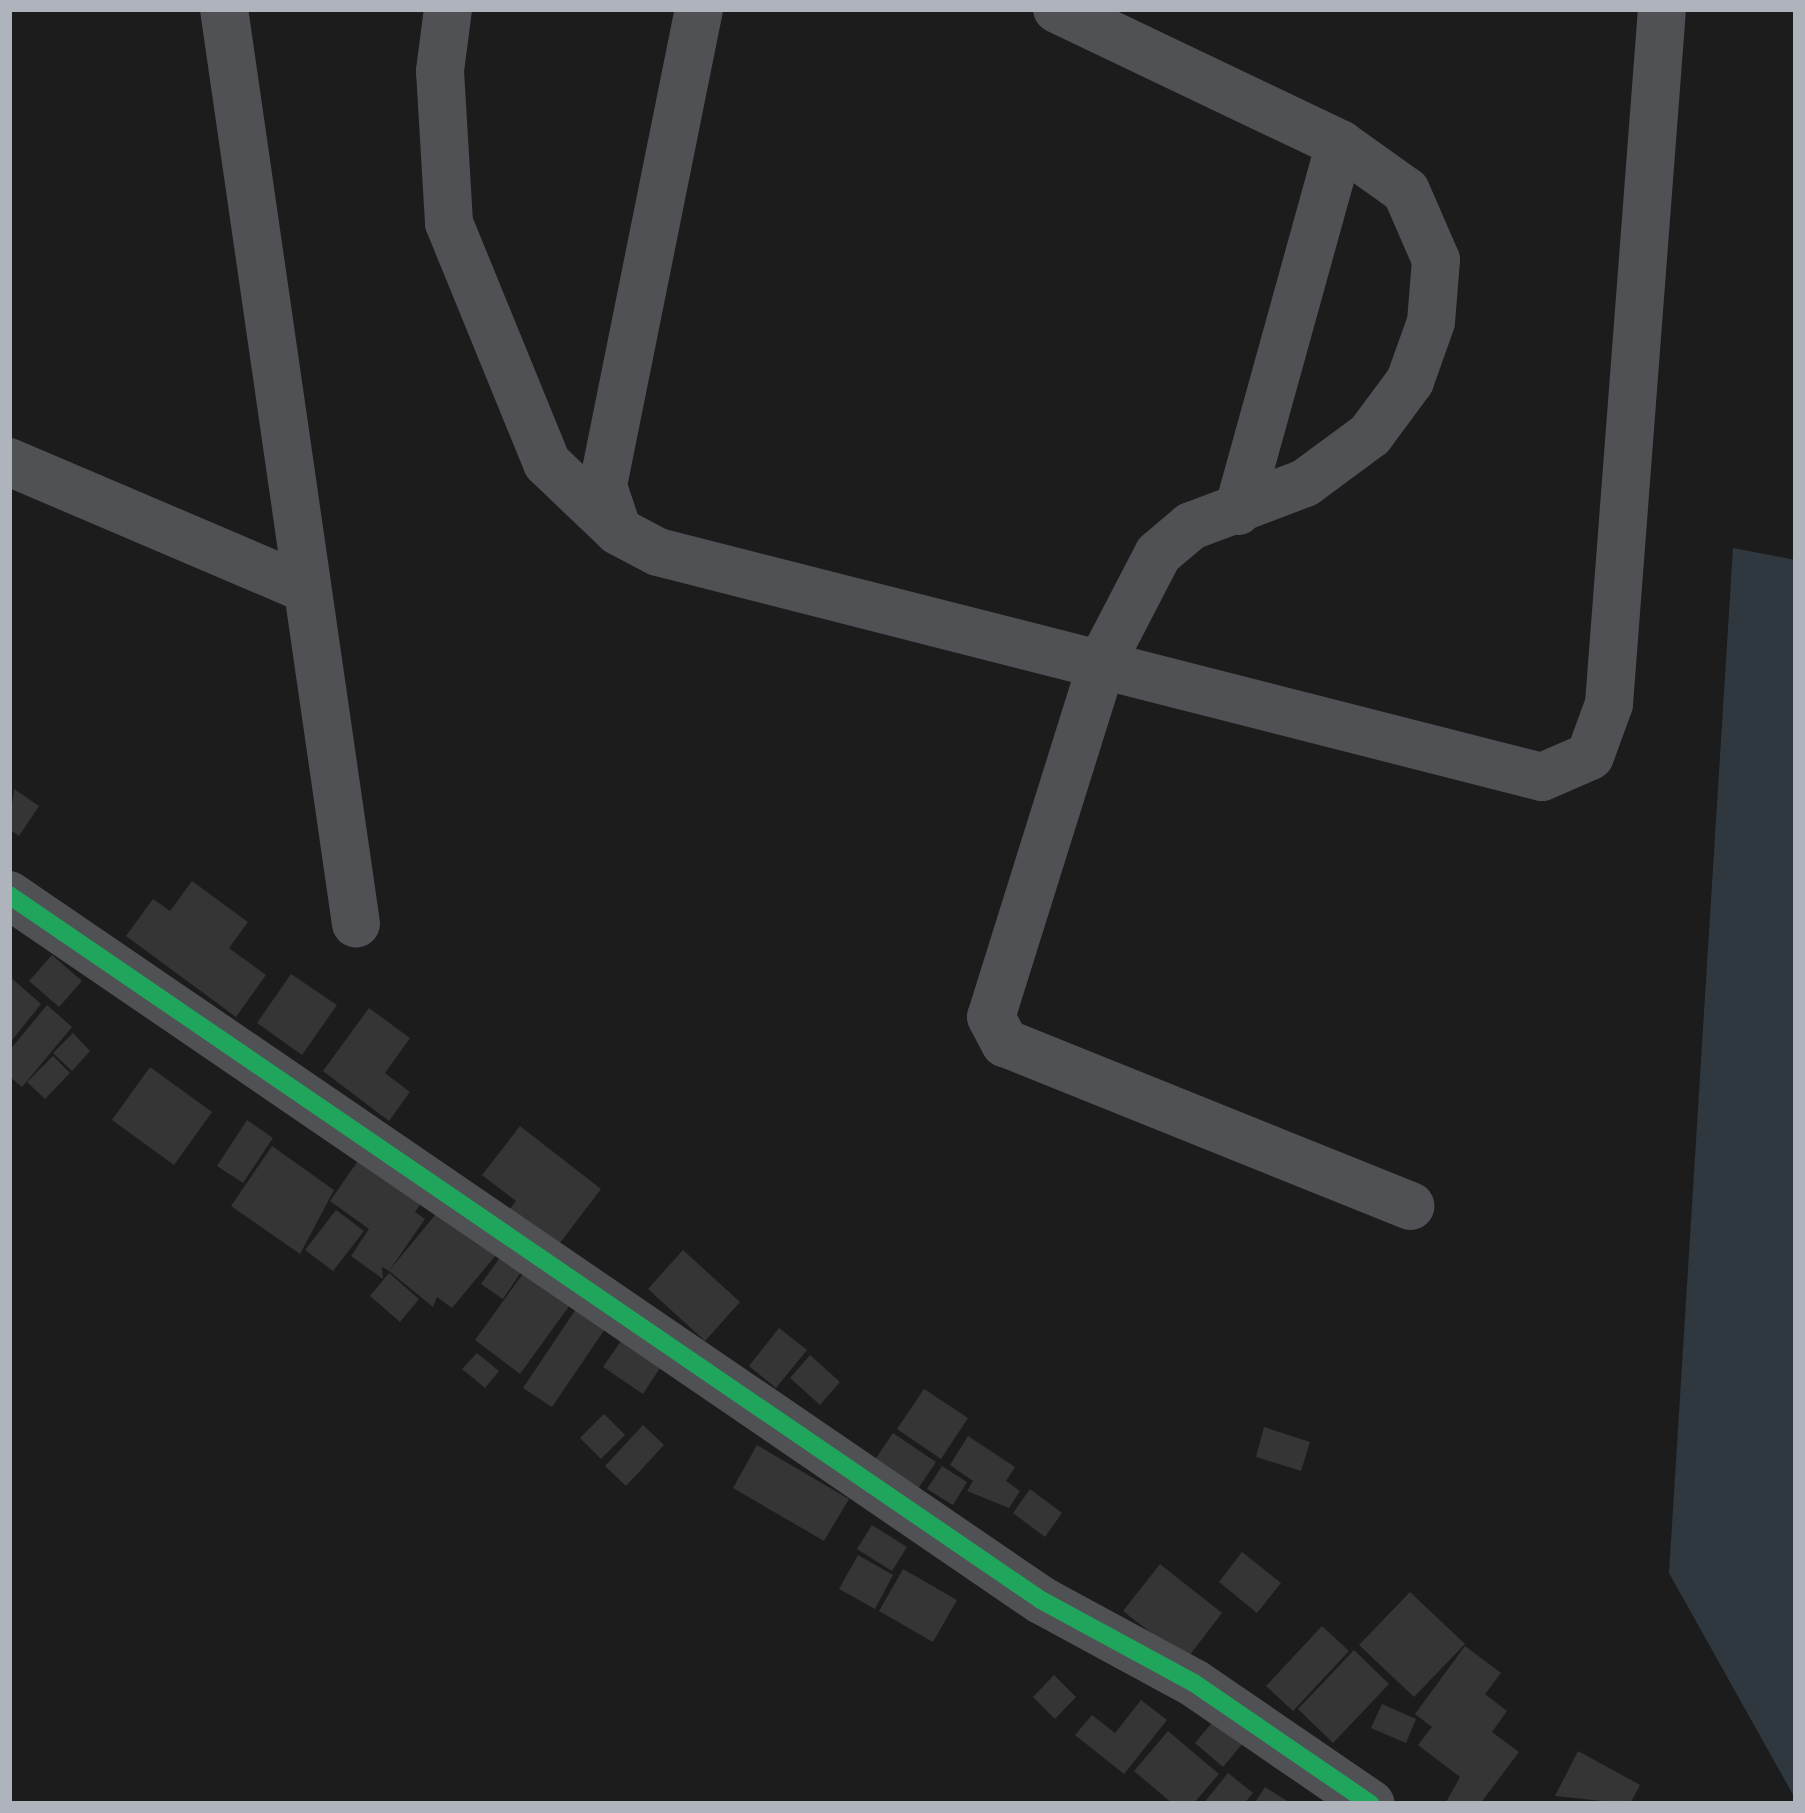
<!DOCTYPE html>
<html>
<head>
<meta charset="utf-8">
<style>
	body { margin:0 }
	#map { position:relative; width:1805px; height:1813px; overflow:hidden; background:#1c1c1c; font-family:"Public Sans",sans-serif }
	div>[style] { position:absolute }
	.water>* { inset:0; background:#2f383e }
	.building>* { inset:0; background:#353536 }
	.minor>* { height:48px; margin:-24px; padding:0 24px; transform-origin:24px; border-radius:24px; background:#505155 }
	.cycleway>* { height:18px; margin:-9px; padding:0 9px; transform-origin:9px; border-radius:9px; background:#20a55d }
	span { translate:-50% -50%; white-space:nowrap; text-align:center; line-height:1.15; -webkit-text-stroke:9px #161618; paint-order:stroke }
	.frame { position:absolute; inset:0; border:12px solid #aeb3bc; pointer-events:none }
</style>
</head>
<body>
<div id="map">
	<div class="water">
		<div style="clip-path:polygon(1733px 548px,1796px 560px,1796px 1800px,1669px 1573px)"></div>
	</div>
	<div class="building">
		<div style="clip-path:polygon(14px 789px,39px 806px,19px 836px,9px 829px)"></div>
		<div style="clip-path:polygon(192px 881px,248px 922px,229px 948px,266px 975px,236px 1017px,126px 936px,153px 899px,170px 911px)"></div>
		<div style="clip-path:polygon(52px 955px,82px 981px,59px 1007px,29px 981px)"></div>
		<div style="clip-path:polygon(291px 974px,337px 1005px,302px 1055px,257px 1023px)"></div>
		<div style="clip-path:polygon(9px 976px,41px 1004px,9px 1044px)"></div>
		<div style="clip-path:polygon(47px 1005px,72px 1027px,22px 1087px,9px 1076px,9px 1051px)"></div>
		<div style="clip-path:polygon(369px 1008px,410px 1038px,385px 1073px,410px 1092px,389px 1121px,323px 1071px)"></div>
		<div style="clip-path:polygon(73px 1033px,90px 1051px,72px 1071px,53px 1053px)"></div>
		<div style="clip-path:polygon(53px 1056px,70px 1073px,45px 1099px,27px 1082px)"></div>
		<div style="clip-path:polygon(150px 1067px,212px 1112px,174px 1165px,112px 1120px)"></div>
		<div style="clip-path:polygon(247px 1120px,273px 1138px,243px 1183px,217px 1166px)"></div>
		<div style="clip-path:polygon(520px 1126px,601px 1189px,553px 1252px,505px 1215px,516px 1201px,482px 1175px)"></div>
		<div style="clip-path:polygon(272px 1146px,334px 1190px,300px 1254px,231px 1206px)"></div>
		<div style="clip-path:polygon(362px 1155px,424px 1199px,415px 1212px,425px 1219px,389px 1271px,382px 1267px,383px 1279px,351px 1256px,369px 1229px,330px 1201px)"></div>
		<div style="clip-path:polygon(440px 1209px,496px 1255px,452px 1308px,437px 1297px,433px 1307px,389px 1271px)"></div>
		<div style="clip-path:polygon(336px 1210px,364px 1231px,333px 1271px,305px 1250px)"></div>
		<div style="clip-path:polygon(683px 1250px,740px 1302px,705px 1341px,648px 1289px)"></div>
		<div style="clip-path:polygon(504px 1252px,525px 1266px,503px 1299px,481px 1284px)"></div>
		<div style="clip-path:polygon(524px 1272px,570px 1305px,520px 1374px,475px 1340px)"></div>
		<div style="clip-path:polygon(389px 1273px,419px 1299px,400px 1322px,370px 1296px)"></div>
		<div style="clip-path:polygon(576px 1309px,605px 1329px,552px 1407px,523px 1388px)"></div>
		<div style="clip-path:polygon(779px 1328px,807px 1350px,776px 1388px,749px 1366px)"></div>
		<div style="clip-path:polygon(623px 1338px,662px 1365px,643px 1394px,603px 1367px)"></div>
		<div style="clip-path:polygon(477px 1353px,499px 1371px,485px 1388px,462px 1369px)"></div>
		<div style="clip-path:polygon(810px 1355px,840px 1382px,820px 1405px,790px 1378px)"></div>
		<div style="clip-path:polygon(924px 1389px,968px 1418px,941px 1459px,897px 1429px)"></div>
		<div style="clip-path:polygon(604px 1414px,625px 1435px,601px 1459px,580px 1438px)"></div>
		<div style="clip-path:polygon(643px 1425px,664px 1445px,626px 1486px,605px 1466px)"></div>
		<div style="clip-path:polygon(1264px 1427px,1310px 1442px,1301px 1471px,1256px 1457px)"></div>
		<div style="clip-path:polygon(893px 1433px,936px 1462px,915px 1493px,872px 1464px)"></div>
		<div style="clip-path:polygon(968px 1436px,1015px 1467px,1006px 1481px,1020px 1491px,1009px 1508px,967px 1491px,973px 1481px,950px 1465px)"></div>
		<div style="clip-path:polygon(757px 1445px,849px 1499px,824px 1541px,733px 1488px)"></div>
		<div style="clip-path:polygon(942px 1466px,967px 1482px,953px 1505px,927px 1489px)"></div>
		<div style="clip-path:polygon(1030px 1489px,1062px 1513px,1045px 1537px,1013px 1513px)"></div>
		<div style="clip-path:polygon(872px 1525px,907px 1547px,892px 1571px,857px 1549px)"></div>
		<div style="clip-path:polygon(1242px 1552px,1281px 1583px,1257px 1613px,1219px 1582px)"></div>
		<div style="clip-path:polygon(858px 1555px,893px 1575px,875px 1609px,839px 1589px)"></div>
		<div style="clip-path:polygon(1160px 1564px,1222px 1613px,1186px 1660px,1123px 1611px)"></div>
		<div style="clip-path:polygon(903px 1569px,957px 1600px,933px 1642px,879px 1611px)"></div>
		<div style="clip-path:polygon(1410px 1592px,1465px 1644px,1414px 1697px,1359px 1645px)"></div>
		<div style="clip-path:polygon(1322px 1626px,1349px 1651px,1293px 1711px,1266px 1686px)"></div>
		<div style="clip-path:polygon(1465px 1646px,1501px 1673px,1485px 1694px,1507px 1711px,1492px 1732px,1519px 1752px,1480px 1804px,1445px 1804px,1460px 1777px,1418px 1745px,1432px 1727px,1415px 1714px)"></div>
		<div style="clip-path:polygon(1354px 1650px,1389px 1684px,1333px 1743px,1298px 1709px)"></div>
		<div style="clip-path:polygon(1054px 1675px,1076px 1697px,1055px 1719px,1033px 1697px)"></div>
		<div style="clip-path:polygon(1141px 1700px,1167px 1720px,1124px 1774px,1075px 1735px,1092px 1715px,1115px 1733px)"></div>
		<div style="clip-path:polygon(1382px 1704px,1416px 1719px,1406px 1743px,1371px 1728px)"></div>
		<div style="clip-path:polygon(1215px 1719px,1243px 1743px,1223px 1767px,1195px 1743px)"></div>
		<div style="clip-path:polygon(1168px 1731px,1219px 1774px,1193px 1804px,1173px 1804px,1134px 1771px)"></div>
		<div style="clip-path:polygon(1578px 1751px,1640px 1785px,1630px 1804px,1555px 1796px)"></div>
		<div style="clip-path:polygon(1228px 1773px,1253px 1793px,1244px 1804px,1203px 1804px)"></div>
		<div style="clip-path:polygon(1265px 1787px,1292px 1804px,1254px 1804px)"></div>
	</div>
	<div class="minor">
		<div style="left:224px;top:9px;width:924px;rotate:81.79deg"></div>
		<div style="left:448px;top:9px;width:63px;rotate:97.4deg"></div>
		<div style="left:440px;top:71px;width:152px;rotate:86.6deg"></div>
		<div style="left:449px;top:223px;width:259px;rotate:67.8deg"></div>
		<div style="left:547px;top:463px;width:97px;rotate:43.7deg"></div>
		<div style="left:699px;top:9px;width:487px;rotate:101.4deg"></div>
		<div style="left:603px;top:486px;width:47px;rotate:71.6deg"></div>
		<div style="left:618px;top:531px;width:45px;rotate:27.7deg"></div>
		<div style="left:658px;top:552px;width:912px;rotate:14.28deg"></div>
		<div style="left:1542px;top:777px;width:52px;rotate:-23.6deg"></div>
		<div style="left:1590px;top:756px;width:55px;rotate:-69.9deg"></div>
		<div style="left:1609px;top:704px;width:697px;rotate:-85.64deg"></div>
		<div style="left:1057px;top:9px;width:314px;rotate:25.5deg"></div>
		<div style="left:1340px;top:144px;width:81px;rotate:35.5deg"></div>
		<div style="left:1406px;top:191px;width:75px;rotate:66.5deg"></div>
		<div style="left:1436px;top:260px;width:62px;rotate:94.6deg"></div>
		<div style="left:1431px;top:322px;width:63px;rotate:109.6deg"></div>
		<div style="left:1410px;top:381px;width:67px;rotate:126.5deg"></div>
		<div style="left:1370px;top:435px;width:81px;rotate:143.6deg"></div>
		<div style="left:1305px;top:483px;width:122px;rotate:159.3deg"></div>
		<div style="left:1191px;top:526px;width:43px;rotate:139.7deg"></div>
		<div style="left:1158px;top:554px;width:119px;rotate:117.4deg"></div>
		<div style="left:1103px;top:660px;width:374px;rotate:107.4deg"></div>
		<div style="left:991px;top:1017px;width:30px;rotate:62deg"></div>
		<div style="left:1005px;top:1043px;width:437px;rotate:21.9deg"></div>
		<div style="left:9px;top:462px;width:324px;rotate:23.1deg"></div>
		<div style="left:1238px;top:511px;width:381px;rotate:-74.5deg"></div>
		<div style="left:9px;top:895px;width:1250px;rotate:34.34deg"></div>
		<div style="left:1041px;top:1600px;width:174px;rotate:28.5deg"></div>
		<div style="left:1194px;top:1683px;width:214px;rotate:34.4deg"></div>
	</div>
	<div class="cycleway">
		<div style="left:9px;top:895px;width:1250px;rotate:34.34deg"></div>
		<div style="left:1041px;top:1600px;width:174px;rotate:28.5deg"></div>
		<div style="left:1194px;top:1683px;width:214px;rotate:34.4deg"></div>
	</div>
	<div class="frame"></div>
</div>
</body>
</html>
